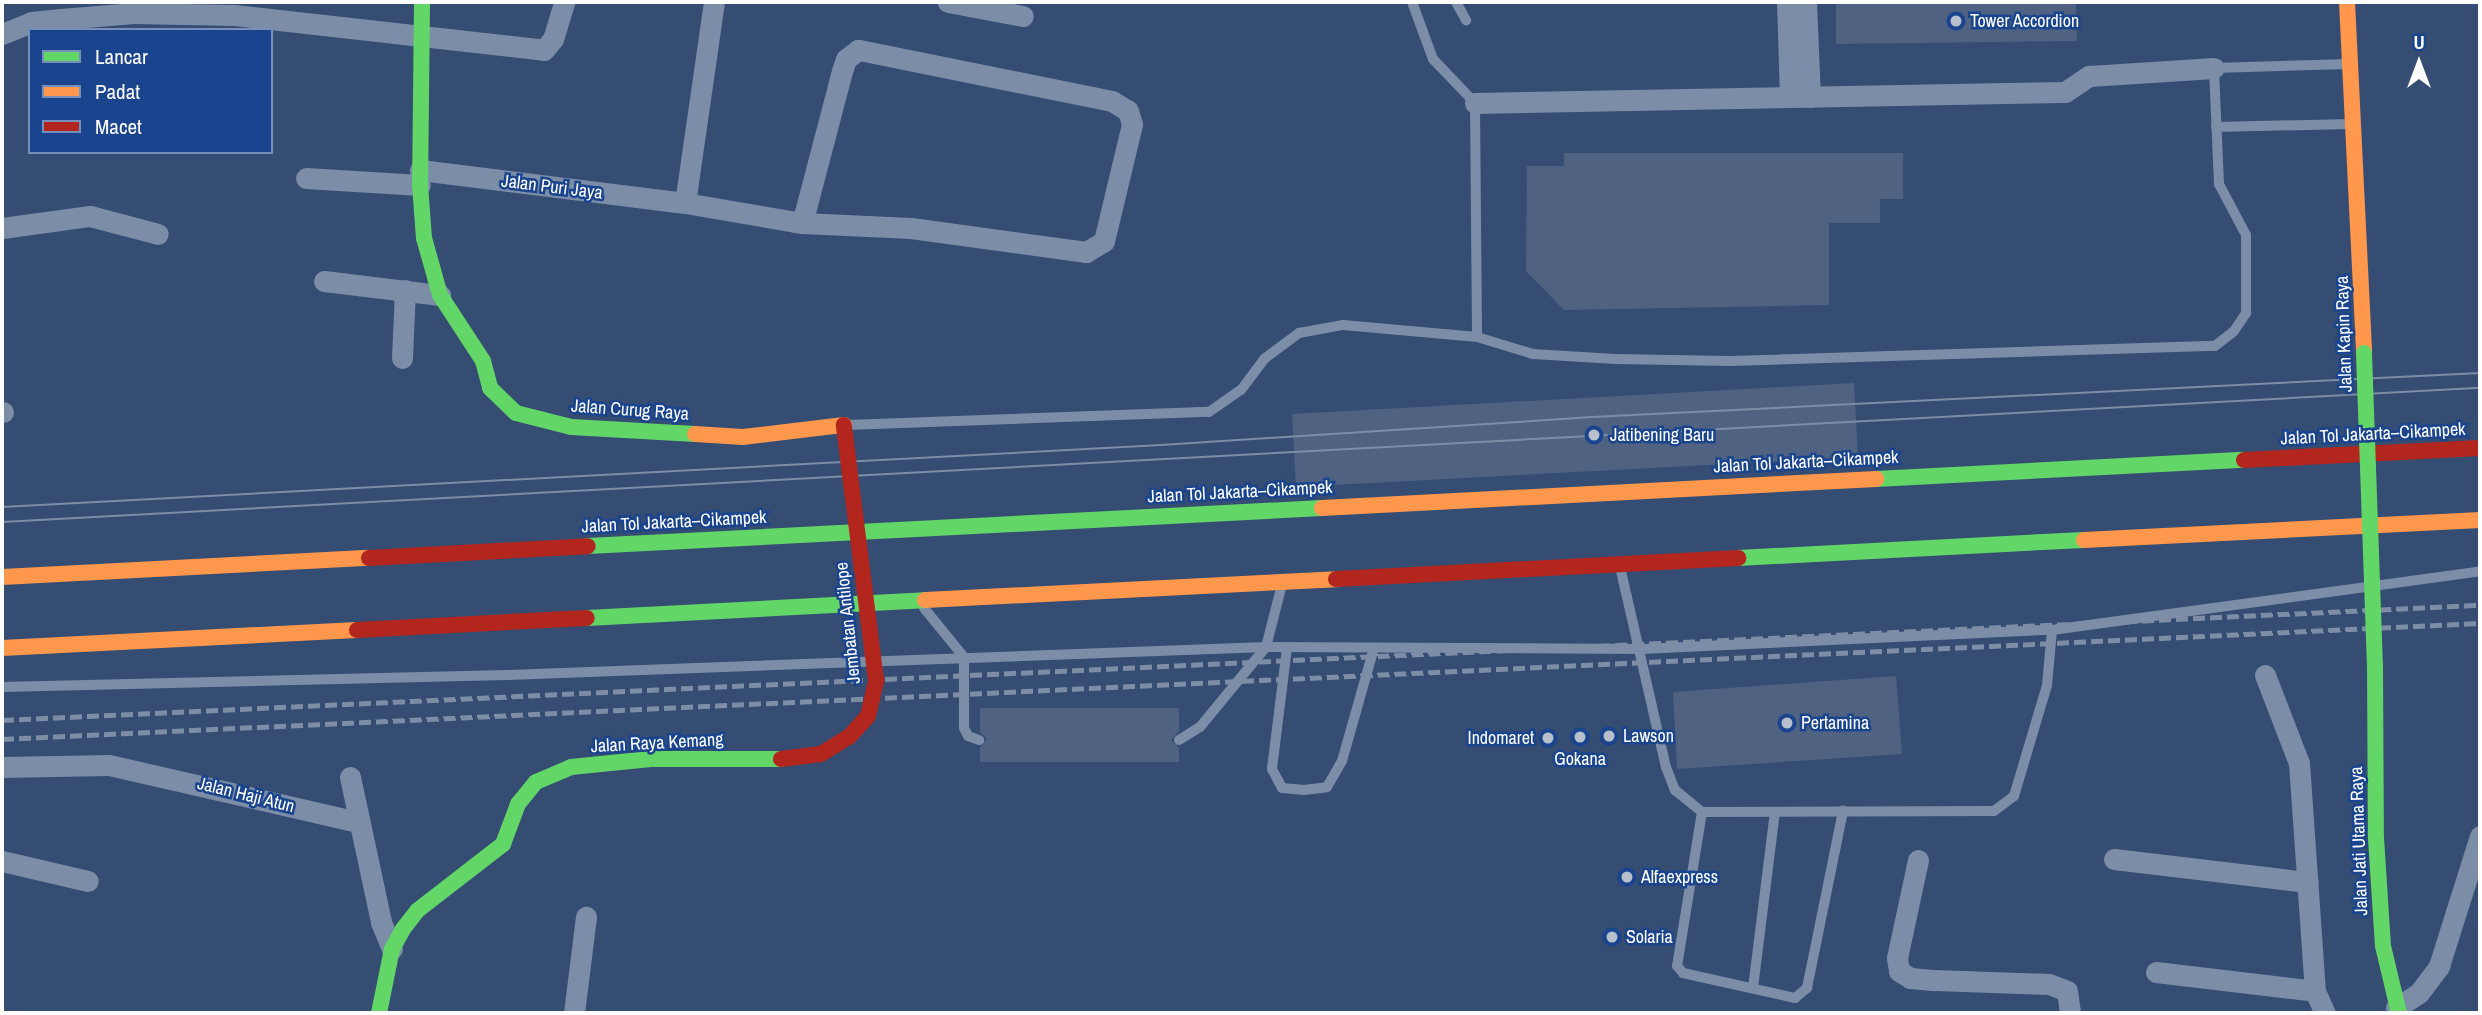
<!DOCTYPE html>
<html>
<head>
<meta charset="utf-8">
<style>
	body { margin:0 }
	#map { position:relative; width:2482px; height:1015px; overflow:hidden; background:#354c73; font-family:"Archivo Narrow",sans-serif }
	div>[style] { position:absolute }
	.building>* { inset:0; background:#4f6282 }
	.lane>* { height:10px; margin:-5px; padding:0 5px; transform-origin:5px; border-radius:5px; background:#7c8da7 }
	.street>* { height:21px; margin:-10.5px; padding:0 10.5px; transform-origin:10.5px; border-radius:10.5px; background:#7c8da7 }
	.fast>* { height:16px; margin:-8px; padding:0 8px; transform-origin:8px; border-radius:8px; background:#63d668 }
	.slow>* { height:16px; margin:-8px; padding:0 8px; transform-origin:8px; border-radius:8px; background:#ff974d }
	.jam>* { height:16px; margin:-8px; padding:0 8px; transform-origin:8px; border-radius:8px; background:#b3261e }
	.tram>* { height:2px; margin:-1px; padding:0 1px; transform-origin:1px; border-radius:1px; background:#7d8da6 }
	.rail>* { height:5px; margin-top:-2.5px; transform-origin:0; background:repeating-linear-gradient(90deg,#7d8da6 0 12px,transparent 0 17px) }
	.fast-bridge>* { height:16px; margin:-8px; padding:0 8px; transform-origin:8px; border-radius:8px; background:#63d668 }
	.jam-bridge>* { height:16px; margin:-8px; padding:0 8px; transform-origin:8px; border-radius:8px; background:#b3261e }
	.dots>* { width:19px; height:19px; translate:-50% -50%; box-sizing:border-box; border:4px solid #1a458e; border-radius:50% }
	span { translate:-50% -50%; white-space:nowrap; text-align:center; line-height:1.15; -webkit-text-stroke:5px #1a458e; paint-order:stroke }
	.poi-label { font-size:18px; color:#fff }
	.left { translate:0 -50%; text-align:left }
	.right { translate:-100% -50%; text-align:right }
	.street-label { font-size:18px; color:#fff }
	.frame { position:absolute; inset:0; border:4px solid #fff; pointer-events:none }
	.legend { position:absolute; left:28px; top:28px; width:245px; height:126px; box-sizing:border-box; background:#1a458e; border:2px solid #768fbb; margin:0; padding:9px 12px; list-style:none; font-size:21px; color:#fff }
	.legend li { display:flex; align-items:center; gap:14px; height:35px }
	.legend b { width:35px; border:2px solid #768fbb }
	.north { position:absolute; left:2384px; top:28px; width:70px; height:70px; -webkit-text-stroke:5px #1a458e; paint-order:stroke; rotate:0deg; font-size:19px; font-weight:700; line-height:28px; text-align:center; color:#fff }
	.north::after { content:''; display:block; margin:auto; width:24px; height:32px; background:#fff; clip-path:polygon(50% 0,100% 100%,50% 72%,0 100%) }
</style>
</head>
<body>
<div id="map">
	<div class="building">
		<div style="clip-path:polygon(1836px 2px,2076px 2px,2077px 41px,1836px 44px)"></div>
		<div style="clip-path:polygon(1564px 153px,1903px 153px,1903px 199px,1880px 199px,1880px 223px,1829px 223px,1829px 305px,1564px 310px,1526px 271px,1527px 166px,1564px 166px)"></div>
		<div style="clip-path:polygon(1854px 383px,1858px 457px,1296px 487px,1292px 414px)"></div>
		<div style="clip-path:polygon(1896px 676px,1902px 754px,1677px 769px,1673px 692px)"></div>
		<div style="clip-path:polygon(980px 708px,1179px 708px,1179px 731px,1171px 740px,1179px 748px,1179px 762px,980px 762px,980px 748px,987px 739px,980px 732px)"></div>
	</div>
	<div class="lane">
		<div style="left:1412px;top:2px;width:61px;rotate:69.8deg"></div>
		<div style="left:1433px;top:59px;width:61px;rotate:46.3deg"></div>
		<div style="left:1475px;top:103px;width:234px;rotate:89.5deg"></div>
		<div style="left:1477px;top:337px;width:59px;rotate:16.9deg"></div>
		<div style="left:1533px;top:354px;width:82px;rotate:3.5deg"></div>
		<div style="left:1615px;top:359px;width:116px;rotate:1deg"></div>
		<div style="left:1731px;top:361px;width:484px;rotate:-1.8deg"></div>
		<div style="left:2215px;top:346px;width:24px;rotate:-38deg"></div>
		<div style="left:2234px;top:331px;width:22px;rotate:-56deg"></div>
		<div style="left:2246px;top:313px;width:78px;rotate:-90deg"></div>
		<div style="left:2246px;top:235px;width:58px;rotate:-117.9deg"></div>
		<div style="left:2219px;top:184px;width:116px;rotate:-92.5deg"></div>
		<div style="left:2214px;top:68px;width:135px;rotate:-1.7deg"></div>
		<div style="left:1456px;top:2px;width:21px;rotate:61deg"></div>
		<div style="left:2216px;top:127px;width:135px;rotate:-1.3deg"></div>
		<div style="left:847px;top:425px;width:362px;rotate:-2.1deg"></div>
		<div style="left:1209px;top:412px;width:39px;rotate:-35deg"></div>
		<div style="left:1241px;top:390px;width:39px;rotate:-53deg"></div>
		<div style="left:1264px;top:359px;width:44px;rotate:-36.6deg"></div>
		<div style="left:1299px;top:333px;width:45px;rotate:-10.3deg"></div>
		<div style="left:1343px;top:325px;width:135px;rotate:5.1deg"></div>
		<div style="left:1621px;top:571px;width:201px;rotate:77.1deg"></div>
		<div style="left:1666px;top:767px;width:25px;rotate:69deg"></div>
		<div style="left:1675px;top:790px;width:35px;rotate:39deg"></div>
		<div style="left:1702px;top:812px;width:292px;rotate:-0.2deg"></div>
		<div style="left:1994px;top:811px;width:25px;rotate:-37deg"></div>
		<div style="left:2014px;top:796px;width:116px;rotate:-73.4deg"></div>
		<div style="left:2047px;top:685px;width:55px;rotate:-84.8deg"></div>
		<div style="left:924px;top:608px;width:63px;rotate:50.8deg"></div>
		<div style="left:964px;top:657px;width:71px;rotate:90deg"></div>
		<div style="left:964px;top:728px;width:9px;rotate:63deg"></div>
		<div style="left:968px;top:736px;width:12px;rotate:20deg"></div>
		<div style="left:1287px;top:648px;width:122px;rotate:97.1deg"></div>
		<div style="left:1272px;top:769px;width:21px;rotate:62deg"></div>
		<div style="left:1282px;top:788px;width:22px;rotate:5deg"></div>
		<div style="left:1304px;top:790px;width:23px;rotate:-7deg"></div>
		<div style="left:1327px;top:787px;width:30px;rotate:-60deg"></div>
		<div style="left:1342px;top:761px;width:117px;rotate:-74.2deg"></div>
		<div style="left:2px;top:687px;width:505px;rotate:-1.36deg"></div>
		<div style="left:507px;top:675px;width:760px;rotate:-2.11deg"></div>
		<div style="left:1266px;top:647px;width:376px;rotate:0.3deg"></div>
		<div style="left:1642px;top:649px;width:410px;rotate:-2.7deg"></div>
		<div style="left:2052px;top:630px;width:432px;rotate:-7.8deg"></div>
		<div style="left:1179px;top:740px;width:25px;rotate:-32deg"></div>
		<div style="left:1200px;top:727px;width:104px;rotate:-50.5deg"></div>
		<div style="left:1266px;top:647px;width:61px;rotate:-75.7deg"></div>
		<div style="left:1702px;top:812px;width:156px;rotate:99.2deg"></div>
		<div style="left:1677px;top:966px;width:9px;rotate:49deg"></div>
		<div style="left:1683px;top:973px;width:115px;rotate:12.6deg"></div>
		<div style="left:1795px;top:998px;width:16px;rotate:-40deg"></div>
		<div style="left:1807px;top:988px;width:181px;rotate:-78.5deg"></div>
		<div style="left:1753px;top:988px;width:177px;rotate:-82.9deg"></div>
	</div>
	<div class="street">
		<div style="left:948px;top:2px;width:76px;rotate:10.6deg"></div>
		<div style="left:1787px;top:2px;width:95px;rotate:88.2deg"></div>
		<div style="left:1806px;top:2px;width:95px;rotate:87.6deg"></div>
		<div style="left:2px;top:34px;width:31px;rotate:-22deg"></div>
		<div style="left:31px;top:22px;width:30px;rotate:-6deg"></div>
		<div style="left:61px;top:19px;width:73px;rotate:-4.7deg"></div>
		<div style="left:134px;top:13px;width:100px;rotate:1.1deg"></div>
		<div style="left:234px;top:15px;width:312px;rotate:6.4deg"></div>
		<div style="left:544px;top:50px;width:14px;rotate:-51deg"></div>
		<div style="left:553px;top:39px;width:39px;rotate:-73deg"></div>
		<div style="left:1475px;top:103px;width:590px;rotate:-1.07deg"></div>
		<div style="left:2065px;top:92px;width:29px;rotate:-34deg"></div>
		<div style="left:2089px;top:76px;width:125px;rotate:-3.7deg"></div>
		<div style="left:420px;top:170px;width:267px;rotate:7.1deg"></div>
		<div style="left:685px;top:203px;width:119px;rotate:9.7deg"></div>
		<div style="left:802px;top:223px;width:109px;rotate:2.6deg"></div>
		<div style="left:911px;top:228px;width:177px;rotate:7.8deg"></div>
		<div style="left:1086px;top:252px;width:21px;rotate:-31deg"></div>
		<div style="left:1104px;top:241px;width:120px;rotate:-76.5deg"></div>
		<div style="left:1132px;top:124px;width:14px;rotate:-107deg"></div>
		<div style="left:1128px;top:111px;width:19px;rotate:-148deg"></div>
		<div style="left:1112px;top:101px;width:259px;rotate:-168.6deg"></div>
		<div style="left:858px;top:50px;width:15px;rotate:143deg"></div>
		<div style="left:846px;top:59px;width:13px;rotate:108deg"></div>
		<div style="left:842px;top:71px;width:157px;rotate:104.7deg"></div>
		<div style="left:306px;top:178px;width:114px;rotate:3.5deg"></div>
		<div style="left:685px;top:203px;width:203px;rotate:-81.8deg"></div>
		<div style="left:2px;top:228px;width:89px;rotate:-7.8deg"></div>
		<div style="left:90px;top:216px;width:70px;rotate:14.8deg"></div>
		<div style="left:324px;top:281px;width:117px;rotate:6.9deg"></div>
		<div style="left:402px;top:358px;width:68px;rotate:-87.5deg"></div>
		<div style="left:2px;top:412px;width:1px"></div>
		<div style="left:2265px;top:675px;width:94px;rotate:68.9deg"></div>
		<div style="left:2299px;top:763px;width:229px;rotate:86deg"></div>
		<div style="left:2315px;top:991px;width:24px;rotate:66deg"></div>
		<div style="left:2px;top:767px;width:107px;rotate:-1.1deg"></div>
		<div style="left:109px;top:765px;width:255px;rotate:12.9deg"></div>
		<div style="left:350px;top:777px;width:148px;rotate:77.9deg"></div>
		<div style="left:381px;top:922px;width:29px;rotate:68deg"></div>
		<div style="left:2114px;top:859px;width:195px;rotate:6.8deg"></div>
		<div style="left:1918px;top:860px;width:100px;rotate:102.1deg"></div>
		<div style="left:1897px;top:958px;width:13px;rotate:81deg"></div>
		<div style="left:1899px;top:971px;width:13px;rotate:32deg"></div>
		<div style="left:1910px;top:978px;width:25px;rotate:5deg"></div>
		<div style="left:1935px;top:980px;width:114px;rotate:2deg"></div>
		<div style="left:2049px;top:984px;width:19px;rotate:21deg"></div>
		<div style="left:2067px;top:991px;width:22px;rotate:82deg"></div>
		<div style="left:2px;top:861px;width:88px;rotate:13.1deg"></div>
		<div style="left:2156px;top:972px;width:160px;rotate:6.8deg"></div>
		<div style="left:2396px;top:1008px;width:27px;rotate:-33deg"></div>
		<div style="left:2419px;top:993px;width:34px;rotate:-53deg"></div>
		<div style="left:2439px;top:966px;width:136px;rotate:-72.5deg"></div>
		<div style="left:574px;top:1013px;width:97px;rotate:-82.9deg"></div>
	</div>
	<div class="fast">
		<div style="left:422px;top:2px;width:183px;rotate:90.6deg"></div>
		<div style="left:420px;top:185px;width:53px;rotate:85.7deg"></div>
		<div style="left:424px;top:238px;width:59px;rotate:74.3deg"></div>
		<div style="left:440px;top:295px;width:79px;rotate:56.9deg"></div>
		<div style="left:483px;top:361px;width:28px;rotate:75deg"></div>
		<div style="left:490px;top:388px;width:36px;rotate:44deg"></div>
		<div style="left:516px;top:413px;width:57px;rotate:14.3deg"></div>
		<div style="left:571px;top:427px;width:124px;rotate:3.2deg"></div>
		<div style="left:1876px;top:479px;width:368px;rotate:-3deg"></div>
		<div style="left:588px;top:546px;width:735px;rotate:-2.96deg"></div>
		<div style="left:1738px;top:558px;width:346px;rotate:-3deg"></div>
		<div style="left:587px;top:618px;width:338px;rotate:-3deg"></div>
		<div style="left:2375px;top:665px;width:173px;rotate:89.7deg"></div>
		<div style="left:2376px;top:838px;width:108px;rotate:86.3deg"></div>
		<div style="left:2383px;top:946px;width:69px;rotate:76.6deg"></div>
		<div style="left:379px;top:1013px;width:65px;rotate:-78.5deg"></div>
		<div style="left:392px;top:949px;width:23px;rotate:-61deg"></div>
		<div style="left:403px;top:929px;width:24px;rotate:-52deg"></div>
		<div style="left:418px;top:910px;width:108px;rotate:-37.8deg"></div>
		<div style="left:503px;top:844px;width:43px;rotate:-69.4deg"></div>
		<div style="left:518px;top:804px;width:28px;rotate:-51deg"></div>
		<div style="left:536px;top:782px;width:38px;rotate:-23deg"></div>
		<div style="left:571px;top:767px;width:80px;rotate:-5.7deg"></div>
		<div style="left:651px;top:759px;width:130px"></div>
	</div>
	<div class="slow">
		<div style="left:2347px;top:2px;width:351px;rotate:87.2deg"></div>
		<div style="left:695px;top:434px;width:48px;rotate:3.6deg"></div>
		<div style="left:743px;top:437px;width:102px;rotate:-6.8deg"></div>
		<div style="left:1322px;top:508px;width:555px;rotate:-3deg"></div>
		<div style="left:2084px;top:540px;width:397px;rotate:-2.9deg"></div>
		<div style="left:2px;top:577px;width:367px;rotate:-3deg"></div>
		<div style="left:925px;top:600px;width:412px;rotate:-2.9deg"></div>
		<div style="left:2px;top:648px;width:355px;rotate:-2.9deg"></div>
	</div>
	<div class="jam">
		<div style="left:2244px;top:460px;width:236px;rotate:-2.9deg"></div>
		<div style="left:369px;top:558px;width:219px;rotate:-3.1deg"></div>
		<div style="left:1336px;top:579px;width:403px;rotate:-3deg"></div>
		<div style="left:357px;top:630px;width:230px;rotate:-3deg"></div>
	</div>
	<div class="tram">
		<div style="left:2px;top:507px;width:1161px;rotate:-3.06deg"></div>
		<div style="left:1161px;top:445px;width:432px;rotate:-3.7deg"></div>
		<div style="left:1592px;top:417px;width:889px;rotate:-2.84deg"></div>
		<div style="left:2px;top:522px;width:2482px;rotate:-3.1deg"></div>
	</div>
	<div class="rail">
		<div style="left:2px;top:720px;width:2481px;rotate:-2.66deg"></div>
		<div style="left:2px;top:739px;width:2481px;rotate:-2.68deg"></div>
	</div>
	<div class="fast-bridge">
		<div style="left:2364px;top:353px;width:312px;rotate:88deg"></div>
	</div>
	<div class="jam-bridge">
		<div style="left:781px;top:759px;width:40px;rotate:-7.1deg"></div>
		<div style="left:821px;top:754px;width:34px;rotate:-32deg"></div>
		<div style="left:850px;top:736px;width:27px;rotate:-48deg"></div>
		<div style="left:868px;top:716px;width:37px;rotate:-77deg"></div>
		<div style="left:876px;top:680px;width:257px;rotate:-97.2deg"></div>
	</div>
	<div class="dots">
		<div style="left:1956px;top:21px;background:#b8c0ce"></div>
		<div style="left:1594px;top:435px;background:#b8c0ce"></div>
		<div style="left:1787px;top:723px;background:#b8c0ce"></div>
		<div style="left:1609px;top:736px;background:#b8c0ce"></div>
		<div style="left:1580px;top:737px;background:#b8c0ce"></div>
		<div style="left:1548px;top:738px;background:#b8c0ce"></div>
		<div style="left:1627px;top:877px;background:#b8c0ce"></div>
		<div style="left:1612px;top:937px;background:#b8c0ce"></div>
	</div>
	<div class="poi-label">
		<span class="left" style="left:1970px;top:21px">Tower Accordion</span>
		<span class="left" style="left:1610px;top:435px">Jatibening Baru</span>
		<span class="left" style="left:1801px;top:723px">Pertamina</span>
		<span class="left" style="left:1623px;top:736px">Lawson</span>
		<span class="right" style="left:1534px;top:738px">Indomaret</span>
		<span style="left:1580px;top:759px">Gokana</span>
		<span class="left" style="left:1641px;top:877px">Alfaexpress</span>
		<span class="left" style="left:1626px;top:937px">Solaria</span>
	</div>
	<div class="street-label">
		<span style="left:552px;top:187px;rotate:7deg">Jalan Puri Jaya</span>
		<span style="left:2344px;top:334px;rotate:-92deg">Jalan Kapin Raya</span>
		<span style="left:630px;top:410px;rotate:4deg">Jalan Curug Raya</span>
		<span style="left:2373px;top:434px;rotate:-3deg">Jalan Tol Jakarta–Cikampek</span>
		<span style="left:1806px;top:462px;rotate:-3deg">Jalan Tol Jakarta–Cikampek</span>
		<span style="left:1240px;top:492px;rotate:-3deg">Jalan Tol Jakarta–Cikampek</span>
		<span style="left:674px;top:522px;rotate:-3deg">Jalan Tol Jakarta–Cikampek</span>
		<span style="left:848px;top:623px;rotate:-96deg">Jembatan Antilope</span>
		<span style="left:657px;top:743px;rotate:-3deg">Jalan Raya Kemang</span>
		<span style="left:246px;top:795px;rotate:14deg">Jalan Haji Atun</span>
		<span style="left:2359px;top:841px;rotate:-92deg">Jalan Jati Utama Raya</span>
	</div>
	<div class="frame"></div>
	<ul class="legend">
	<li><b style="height:9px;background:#63d668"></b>Lancar</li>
	<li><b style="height:9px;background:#ff974d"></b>Padat</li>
	<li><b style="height:9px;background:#b3261e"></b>Macet</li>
	</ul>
	<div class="north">U</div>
</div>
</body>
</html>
